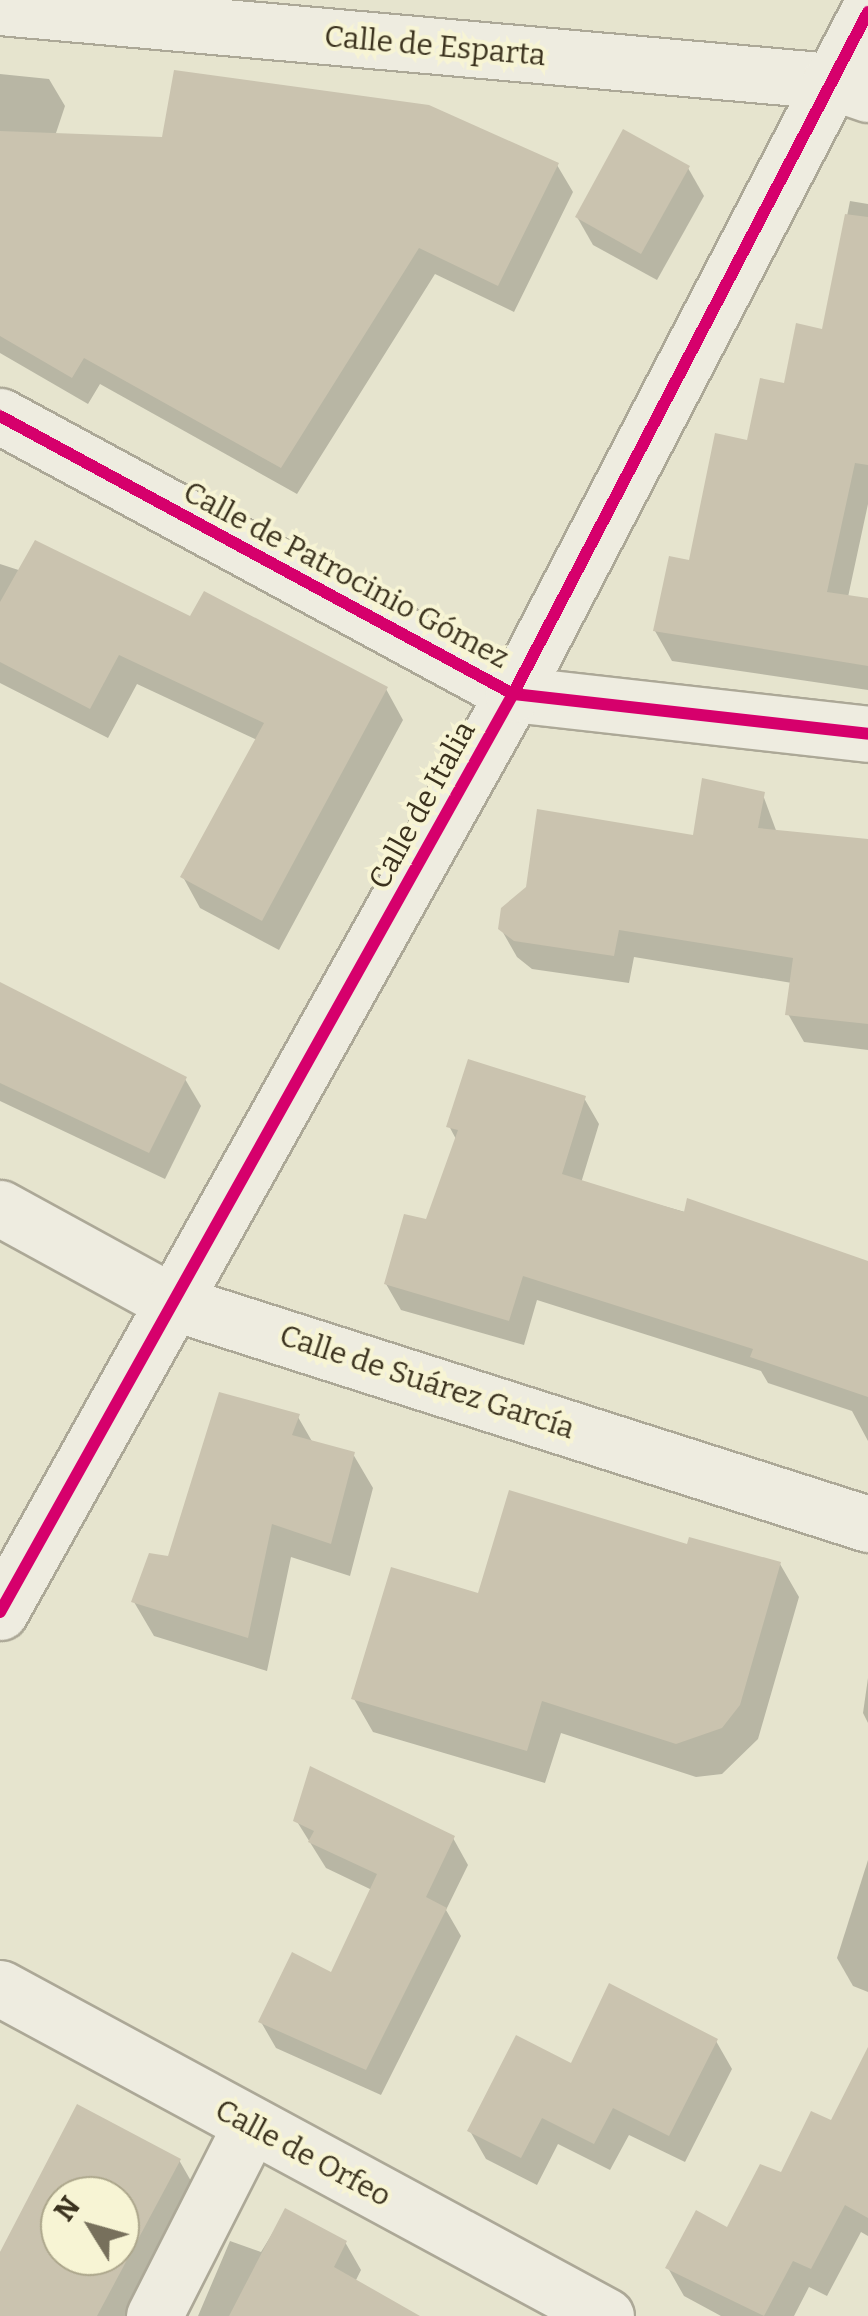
<!DOCTYPE html>
<html>
<head>
<meta charset="utf-8">
<style>
	body { margin:0 }
	#map { position:relative; width:868px; height:2316px; overflow:hidden; background:#e6e4ce; font-family:Bitter,serif }
	div>[style] { position:absolute }
	.shadow>* { inset:0; background:#0003 }
	.building>* { inset:0; background:#cac3af }
	.roads { filter:drop-shadow(2px 0 #aca897) drop-shadow(-2px 0 #aca897) drop-shadow(0 2px #aca897) drop-shadow(0 -2px #aca897) }
	.street>* { height:55px; margin:-27.5px; padding:0 27.5px; transform-origin:27.5px; border-radius:27.5px; background:#eeece0 }
	.cycleway>* { height:12px; margin:-6px; padding:0 6px; transform-origin:6px; border-radius:6px; background:#d6006c }
	span { translate:-50% -50%; white-space:nowrap; text-align:center; line-height:1.15; -webkit-text-stroke:8px #f7f4d4; paint-order:stroke }
	.street-label { font-size:30px; color:#3b321e }
	.north { position:absolute; left:40px; top:2176px; width:100px; height:100px; box-sizing:border-box; background:#f7f4d4; border:2px solid #aca68b; border-radius:50%; rotate:307deg; font-size:28px; font-weight:700; line-height:40px; text-align:center; color:#3b321e }
	.north::after { content:''; display:block; margin:auto; width:35px; height:45px; background:#77705c; clip-path:polygon(50% 0,100% 100%,50% 72%,0 100%) }
</style>
</head>
<body>
<div id="map">
	<div class="shadow">
		<div style="clip-path:polygon(0 74px,49px 79px,65px 106px,55px 136px,557px 165px,573px 192px,514px 312px,435px 274px,297px 494px,100px 384px,88px 404px,0 353px)"></div>
		<div style="clip-path:polygon(688px 168px,704px 196px,657px 280px,593px 245px,577px 217px)"></div>
		<div style="clip-path:polygon(850px 201px,868px 204px,868px 504px,848px 597px,868px 600px,868px 690px,672px 661px,655px 631px,749px 443px,824px 332px)"></div>
		<div style="clip-path:polygon(0 564px,386px 689px,403px 720px,279px 950px,200px 908px,183px 877px,257px 740px,137px 684px,108px 738px,0 683px)"></div>
		<div style="clip-path:polygon(763px 795px,777px 833px,868px 844px,868px 1050px,804px 1042px,788px 1014px,792px 983px,634px 957px,629px 983px,532px 969px,517px 957px,501px 929px,696px 838px)"></div>
		<div style="clip-path:polygon(0 985px,185px 1079px,201px 1106px,165px 1179px,0 1101px)"></div>
		<div style="clip-path:polygon(584px 1098px,599px 1124px,581px 1183px,868px 1263px,868px 1441px,852px 1411px,768px 1383px,761px 1371px,537px 1300px,524px 1345px,401px 1310px,386px 1284px,428px 1222px,457px 1141px,449px 1126px)"></div>
		<div style="clip-path:polygon(298px 1417px,313px 1443px,353px 1454px,373px 1488px,350px 1576px,291px 1557px,267px 1671px,154px 1636px,134px 1602px)"></div>
		<div style="clip-path:polygon(689px 1547px,780px 1564px,799px 1597px,758px 1739px,722px 1774px,696px 1777px,561px 1733px,545px 1783px,373px 1732px,354px 1699px,480px 1596px)"></div>
		<div style="clip-path:polygon(868px 1678px,868px 1723px,863px 1713px)"></div>
		<div style="clip-path:polygon(296px 1820px,453px 1838px,468px 1865px,446px 1910px,461px 1936px,381px 2095px,276px 2048px,261px 2022px,332px 1975px,372px 1890px,326px 1868px)"></div>
		<div style="clip-path:polygon(868px 1860px,868px 1992px,853px 1986px,837px 1958px)"></div>
		<div style="clip-path:polygon(716px 2041px,732px 2069px,685px 2162px,629px 2135px,610px 2170px,558px 2144px,537px 2185px,486px 2159px,470px 2131px)"></div>
		<div style="clip-path:polygon(868px 2063px,868px 2236px,861px 2232px,827px 2296px,809px 2287px,794px 2316px,721px 2316px,684px 2296px,668px 2268px,728px 2230px,783px 2175px,832px 2123px)"></div>
		<div style="clip-path:polygon(evenodd,78px 2108px,179px 2160px,195px 2188px,127px 2316px,0 2316px,0 2253px,78px 2108px,60px 2196px,120px 2196px,120px 2256px,60px 2256px,60px 2196px)"></div>
		<div style="clip-path:polygon(286px 2211px,345px 2242px,361px 2270px,355px 2282px,415px 2316px,198px 2316px,230px 2241px,261px 2252px)"></div>
	</div>
	<div class="building">
		<div style="clip-path:polygon(174px 70px,429px 105px,559px 163px,498px 286px,419px 248px,281px 468px,84px 358px,72px 378px,0 336px,0 131px,162px 137px)"></div>
		<div style="clip-path:polygon(623px 129px,690px 166px,641px 254px,575px 217px)"></div>
		<div style="clip-path:polygon(845px 214px,868px 217px,868px 465px,855px 463px,827px 592px,868px 598px,868px 666px,653px 631px,669px 556px,689px 560px,715px 433px,747px 440px,760px 378px,784px 383px,796px 323px,822px 329px)"></div>
		<div style="clip-path:polygon(35px 540px,190px 616px,204px 591px,388px 687px,262px 921px,180px 877px,264px 723px,119px 655px,90px 709px,0 662px,0 602px)"></div>
		<div style="clip-path:polygon(702px 778px,765px 792px,758px 828px,868px 839px,868px 1024px,785px 1015px,793px 958px,619px 930px,614px 956px,514px 941px,498px 929px,501px 908px,526px 887px,537px 809px,693px 835px)"></div>
		<div style="clip-path:polygon(0 982px,187px 1077px,149px 1153px,0 1083px)"></div>
		<div style="clip-path:polygon(468px 1059px,586px 1096px,562px 1174px,684px 1212px,687px 1198px,868px 1261px,868px 1397px,750px 1357px,753px 1349px,523px 1276px,509px 1321px,384px 1284px,404px 1214px,426px 1219px,458px 1130px,446px 1127px)"></div>
		<div style="clip-path:polygon(219px 1392px,300px 1414px,292px 1435px,355px 1452px,331px 1544px,272px 1524px,248px 1638px,131px 1602px,149px 1553px,168px 1556px)"></div>
		<div style="clip-path:polygon(509px 1490px,687px 1544px,689px 1537px,781px 1562px,740px 1705px,722px 1728px,676px 1744px,542px 1701px,527px 1751px,351px 1699px,391px 1567px,478px 1593px)"></div>
		<div style="clip-path:polygon(310px 1766px,455px 1836px,426px 1897px,447px 1908px,366px 2070px,258px 2022px,292px 1952px,331px 1972px,377px 1874px,308px 1842px,314px 1831px,293px 1821px)"></div>
		<div style="clip-path:polygon(609px 1983px,718px 2039px,669px 2136px,613px 2108px,594px 2144px,542px 2118px,521px 2158px,467px 2131px,516px 2035px,571px 2063px)"></div>
		<div style="clip-path:polygon(868px 2047px,868px 2218px,845px 2205px,811px 2269px,793px 2261px,764px 2316px,665px 2268px,696px 2210px,727px 2227px,760px 2164px,781px 2172px,811px 2111px,831px 2120px)"></div>
		<div style="clip-path:polygon(evenodd,77px 2104px,181px 2159px,97px 2316px,0 2316px,0 2252px,77px 2104px,60px 2196px,120px 2196px,120px 2256px,60px 2256px,60px 2196px)"></div>
		<div style="clip-path:polygon(285px 2208px,347px 2241px,334px 2267px,420px 2316px,229px 2316px)"></div>
	</div>
	<div class="roads">
		<div class="street">
			<div style="left:0;top:7px;width:833px;rotate:5.09deg"></div>
			<div style="left:830px;top:81px;width:40px;rotate:18.9deg"></div>
			<div style="left:0;top:416px;width:583px;rotate:28.45deg"></div>
			<div style="left:513px;top:694px;width:357px;rotate:6.4deg"></div>
			<div style="left:0;top:1208px;width:196px;rotate:28.7deg"></div>
			<div style="left:172px;top:1302px;width:731px;rotate:17.69deg"></div>
			<div style="left:0;top:1612px;width:1052px;rotate:-60.8deg"></div>
			<div style="left:513px;top:694px;width:769px;rotate:-62.5deg"></div>
			<div style="left:0;top:1988px;width:689px;rotate:28.42deg"></div>
			<div style="left:154px;top:2316px;width:214px;rotate:-63.1deg"></div>
		</div>
	</div>
	<div class="cycleway">
		<div style="left:0;top:416px;width:583px;rotate:28.45deg"></div>
		<div style="left:513px;top:694px;width:357px;rotate:6.4deg"></div>
		<div style="left:0;top:1612px;width:1052px;rotate:-60.8deg"></div>
		<div style="left:513px;top:694px;width:769px;rotate:-62.5deg"></div>
	</div>
	<div class="street-label">
		<span style="left:435px;top:46px;rotate:5deg">Calle de Esparta</span>
		<span style="left:346px;top:575px;rotate:28deg">Calle de Patrocinio Gómez</span>
		<span style="left:422px;top:805px;rotate:-61deg">Calle de Italia</span>
		<span style="left:427px;top:1382px;rotate:18deg">Calle de Suárez García</span>
		<span style="left:303px;top:2153px;rotate:28deg">Calle de Orfeo</span>
	</div>
	<div class="north">N</div>
</div>
</body>
</html>
